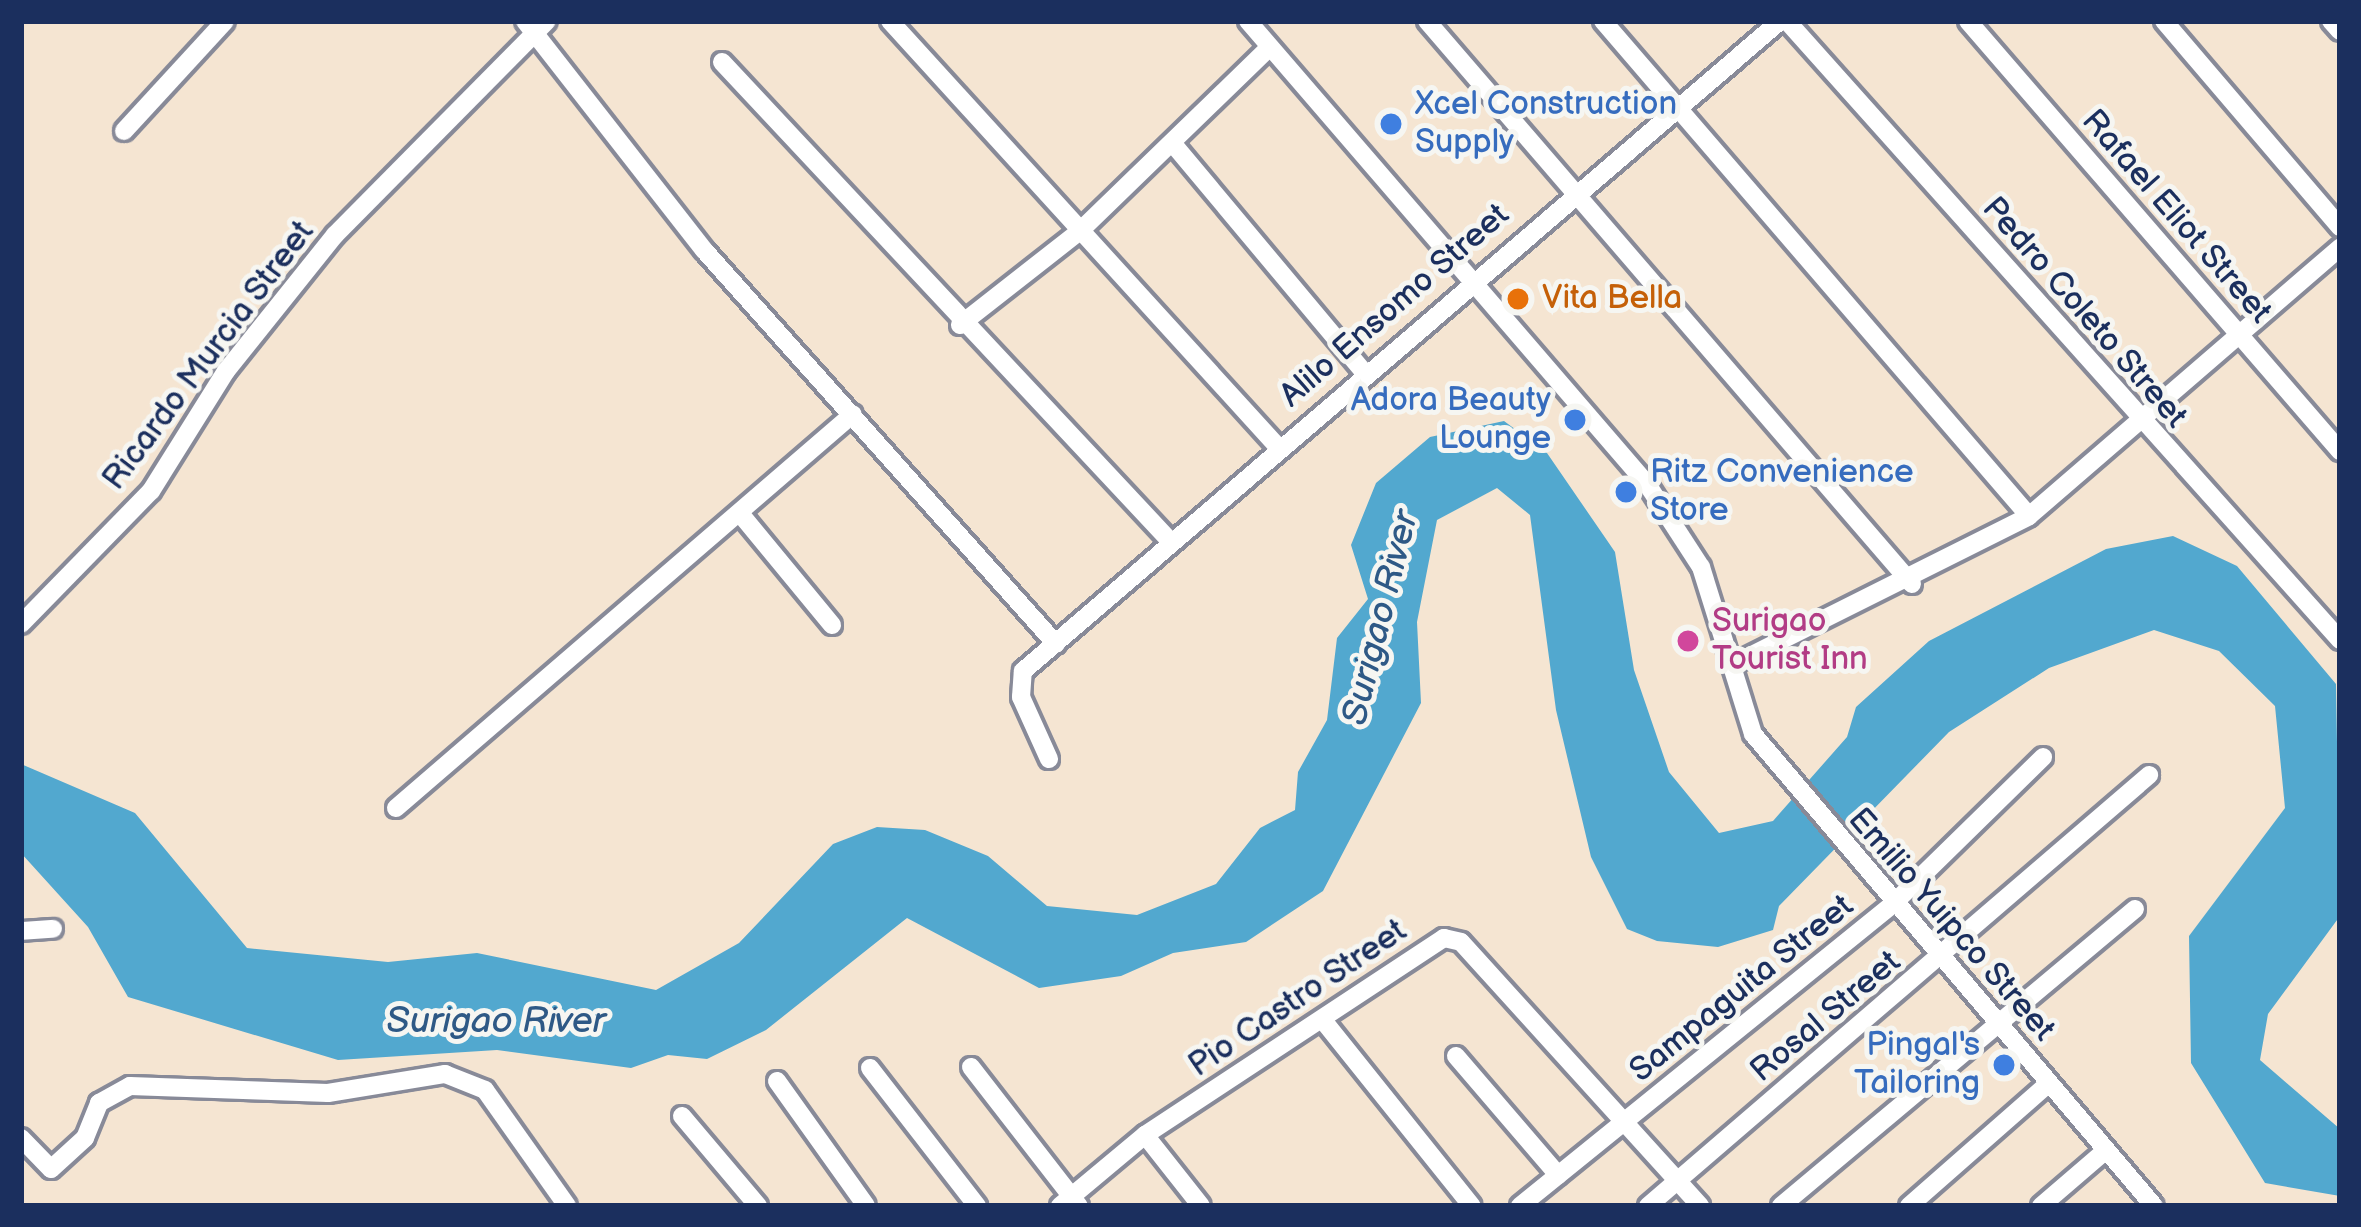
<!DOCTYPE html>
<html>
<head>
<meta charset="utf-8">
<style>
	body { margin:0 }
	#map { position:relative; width:2361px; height:1227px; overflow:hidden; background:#f5e5d2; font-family:"Balsamiq Sans",sans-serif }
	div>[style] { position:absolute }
	.water>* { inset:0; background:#52a8cf }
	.roads { filter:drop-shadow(3px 0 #888a98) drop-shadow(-3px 0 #888a98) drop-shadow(0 3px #888a98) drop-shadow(0 -3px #888a98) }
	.minor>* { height:18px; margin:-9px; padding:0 9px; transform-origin:9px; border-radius:9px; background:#fff }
	.dots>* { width:33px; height:33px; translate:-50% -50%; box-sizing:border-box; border:6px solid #f6f6f2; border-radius:50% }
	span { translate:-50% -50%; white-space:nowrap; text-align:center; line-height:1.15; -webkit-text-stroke:10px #f6f6f2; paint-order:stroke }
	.shop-label { font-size:33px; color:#366cbe }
	.left { translate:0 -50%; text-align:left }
	.right { translate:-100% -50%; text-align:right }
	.street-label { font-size:33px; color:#1b2f5e }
	.food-label { font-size:33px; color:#c56008 }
	.hotel-label { font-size:33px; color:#b23c85 }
	.water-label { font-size:36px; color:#2e5986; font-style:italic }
	.frame { position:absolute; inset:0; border:24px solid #1b2f5e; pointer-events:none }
</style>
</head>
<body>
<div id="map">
	<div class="water">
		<div style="clip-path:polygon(1504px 421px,1547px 453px,1615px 552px,1634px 670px,1669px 772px,1719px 833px,1773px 821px,1847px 737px,1856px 707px,1929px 641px,2106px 549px,2173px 536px,2237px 566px,2336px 684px,2340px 916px,2268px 1014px,2260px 1060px,2340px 1129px,2340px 1196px,2265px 1183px,2191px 1063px,2189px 936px,2285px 808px,2275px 706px,2219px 651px,2154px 630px,2049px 668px,1949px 732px,1779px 906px,1773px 930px,1718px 947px,1657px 941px,1627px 929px,1591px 857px,1556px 710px,1530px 515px,1497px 488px,1437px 520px,1417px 622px,1421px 703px,1323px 891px,1246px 942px,1173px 953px,1121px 976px,1039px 988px,907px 918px,766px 1030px,707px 1059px,668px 1055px,631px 1068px,497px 1050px,338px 1060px,128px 997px,88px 927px,21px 853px,21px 764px,135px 813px,247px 948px,388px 962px,477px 953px,656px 990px,739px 943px,833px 844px,877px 827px,925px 830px,988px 856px,1047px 906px,1137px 915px,1216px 884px,1260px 828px,1295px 810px,1298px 772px,1327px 720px,1337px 638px,1368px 599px,1351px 545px,1376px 483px,1430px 437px)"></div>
	</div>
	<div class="roads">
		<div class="minor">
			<div style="left:525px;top:21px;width:291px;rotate:52deg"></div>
			<div style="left:704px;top:250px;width:528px;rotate:48.22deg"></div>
			<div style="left:890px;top:21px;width:576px;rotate:47.67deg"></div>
			<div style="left:1248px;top:21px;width:611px;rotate:49.25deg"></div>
			<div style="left:1647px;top:484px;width:99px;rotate:57deg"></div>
			<div style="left:1701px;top:567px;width:175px;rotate:72.7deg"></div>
			<div style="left:1753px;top:734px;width:619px;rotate:49.65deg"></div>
			<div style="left:1427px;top:21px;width:743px;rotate:49.26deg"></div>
			<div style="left:1603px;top:21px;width:653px;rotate:49.28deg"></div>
			<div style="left:1787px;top:21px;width:830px;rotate:48.22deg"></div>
			<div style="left:1968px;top:21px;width:569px;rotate:49.14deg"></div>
			<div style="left:2164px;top:21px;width:271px;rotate:49.5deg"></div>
			<div style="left:2331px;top:21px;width:13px;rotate:48deg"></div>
			<div style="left:722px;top:62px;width:657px;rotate:46.91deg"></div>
			<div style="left:124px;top:131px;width:149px;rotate:-47.4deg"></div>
			<div style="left:1174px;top:145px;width:296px;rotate:50.1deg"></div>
			<div style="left:960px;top:325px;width:154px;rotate:-38.1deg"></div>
			<div style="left:1081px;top:230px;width:260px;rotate:-44.1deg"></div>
			<div style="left:743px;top:517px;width:140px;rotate:50.5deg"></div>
			<div style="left:21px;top:624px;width:186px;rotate:-45.7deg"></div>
			<div style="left:151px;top:491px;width:142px;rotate:-58deg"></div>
			<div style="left:226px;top:371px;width:174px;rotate:-51.3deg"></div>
			<div style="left:335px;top:235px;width:301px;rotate:-45.3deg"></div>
			<div style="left:1732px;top:665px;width:332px;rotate:-26.6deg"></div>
			<div style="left:2029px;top:516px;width:411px;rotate:-40.8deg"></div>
			<div style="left:1049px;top:759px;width:68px;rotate:-114.3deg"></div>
			<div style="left:1021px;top:697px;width:26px;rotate:-86deg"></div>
			<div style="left:1023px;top:671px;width:998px;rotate:-40.65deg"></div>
			<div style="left:396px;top:808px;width:603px;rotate:-40.77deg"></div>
			<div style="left:21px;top:931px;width:32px;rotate:-4deg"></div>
			<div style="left:1326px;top:1024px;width:233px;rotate:51.3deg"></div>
			<div style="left:1456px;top:1056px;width:157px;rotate:49.4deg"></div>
			<div style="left:971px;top:1067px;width:176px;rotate:52.2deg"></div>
			<div style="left:870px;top:1068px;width:175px;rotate:52.2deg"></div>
			<div style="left:777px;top:1081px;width:153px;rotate:54.5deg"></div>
			<div style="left:682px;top:1116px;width:118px;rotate:49.8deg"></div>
			<div style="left:1145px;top:1135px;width:90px;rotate:51.7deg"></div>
			<div style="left:21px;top:1138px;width:43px;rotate:45.9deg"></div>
			<div style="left:51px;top:1169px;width:46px;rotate:-42.4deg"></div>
			<div style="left:85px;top:1138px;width:38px;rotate:-68deg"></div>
			<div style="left:99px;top:1103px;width:35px;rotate:-29deg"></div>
			<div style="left:130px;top:1086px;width:198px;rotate:2deg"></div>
			<div style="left:328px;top:1093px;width:119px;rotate:-9.2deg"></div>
			<div style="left:445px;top:1074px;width:43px;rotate:21.8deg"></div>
			<div style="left:485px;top:1090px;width:142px;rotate:54.7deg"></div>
			<div style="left:1060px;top:1206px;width:111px;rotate:-39.9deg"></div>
			<div style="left:1145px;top:1135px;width:358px;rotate:-33.4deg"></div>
			<div style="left:1444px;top:938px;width:17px;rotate:13deg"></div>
			<div style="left:1461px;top:942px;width:356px;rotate:47.8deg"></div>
			<div style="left:1520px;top:1206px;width:480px;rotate:-39deg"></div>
			<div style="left:1893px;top:904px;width:210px;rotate:-44.4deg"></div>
			<div style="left:1648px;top:1206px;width:661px;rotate:-40.7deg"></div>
			<div style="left:1781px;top:1206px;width:462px;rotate:-40deg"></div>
			<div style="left:1909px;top:1206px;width:186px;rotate:-41.3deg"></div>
			<div style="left:2041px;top:1206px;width:84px;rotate:-40.7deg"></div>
		</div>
	</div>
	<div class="dots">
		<div style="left:1391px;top:124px;background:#3f7fe0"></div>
		<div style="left:1518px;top:299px;background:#e8710a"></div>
		<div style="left:1575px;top:420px;background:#3f7fe0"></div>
		<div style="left:1626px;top:492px;background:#3f7fe0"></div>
		<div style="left:1688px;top:641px;background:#d1479c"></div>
		<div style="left:2004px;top:1065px;background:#3f7fe0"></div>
	</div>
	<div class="shop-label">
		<span class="left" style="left:1415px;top:124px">Xcel Construction<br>Supply</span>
		<span class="right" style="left:1551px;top:420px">Adora Beauty<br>Lounge</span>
		<span class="left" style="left:1650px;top:492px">Ritz Convenience<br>Store</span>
		<span class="right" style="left:1980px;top:1065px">Pingal's<br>Tailoring</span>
	</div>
	<div class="street-label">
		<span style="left:2176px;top:217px;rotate:49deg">Rafael Eliot Street</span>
		<span style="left:1395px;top:306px;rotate:-41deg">Alilo Ensomo Street</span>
		<span style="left:2084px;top:313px;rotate:49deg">Pedro Coleto Street</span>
		<span style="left:209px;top:356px;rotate:-53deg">Ricardo Murcia Street</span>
		<span style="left:1951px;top:925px;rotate:49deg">Emilio Yuipco Street</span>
		<span style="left:1742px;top:989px;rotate:-39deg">Sampaguita Street</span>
		<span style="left:1298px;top:999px;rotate:-34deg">Pio Castro Street</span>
		<span style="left:1826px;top:1017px;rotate:-40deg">Rosal Street</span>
	</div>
	<div class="food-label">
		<span class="left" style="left:1542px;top:299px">Vita Bella</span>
	</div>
	<div class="hotel-label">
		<span class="left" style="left:1712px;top:641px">Surigao<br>Tourist Inn</span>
	</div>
	<div class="water-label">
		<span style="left:1381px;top:618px;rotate:-76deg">Surigao River</span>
		<span style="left:496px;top:1022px">Surigao River</span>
	</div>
	<div class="frame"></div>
</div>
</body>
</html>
